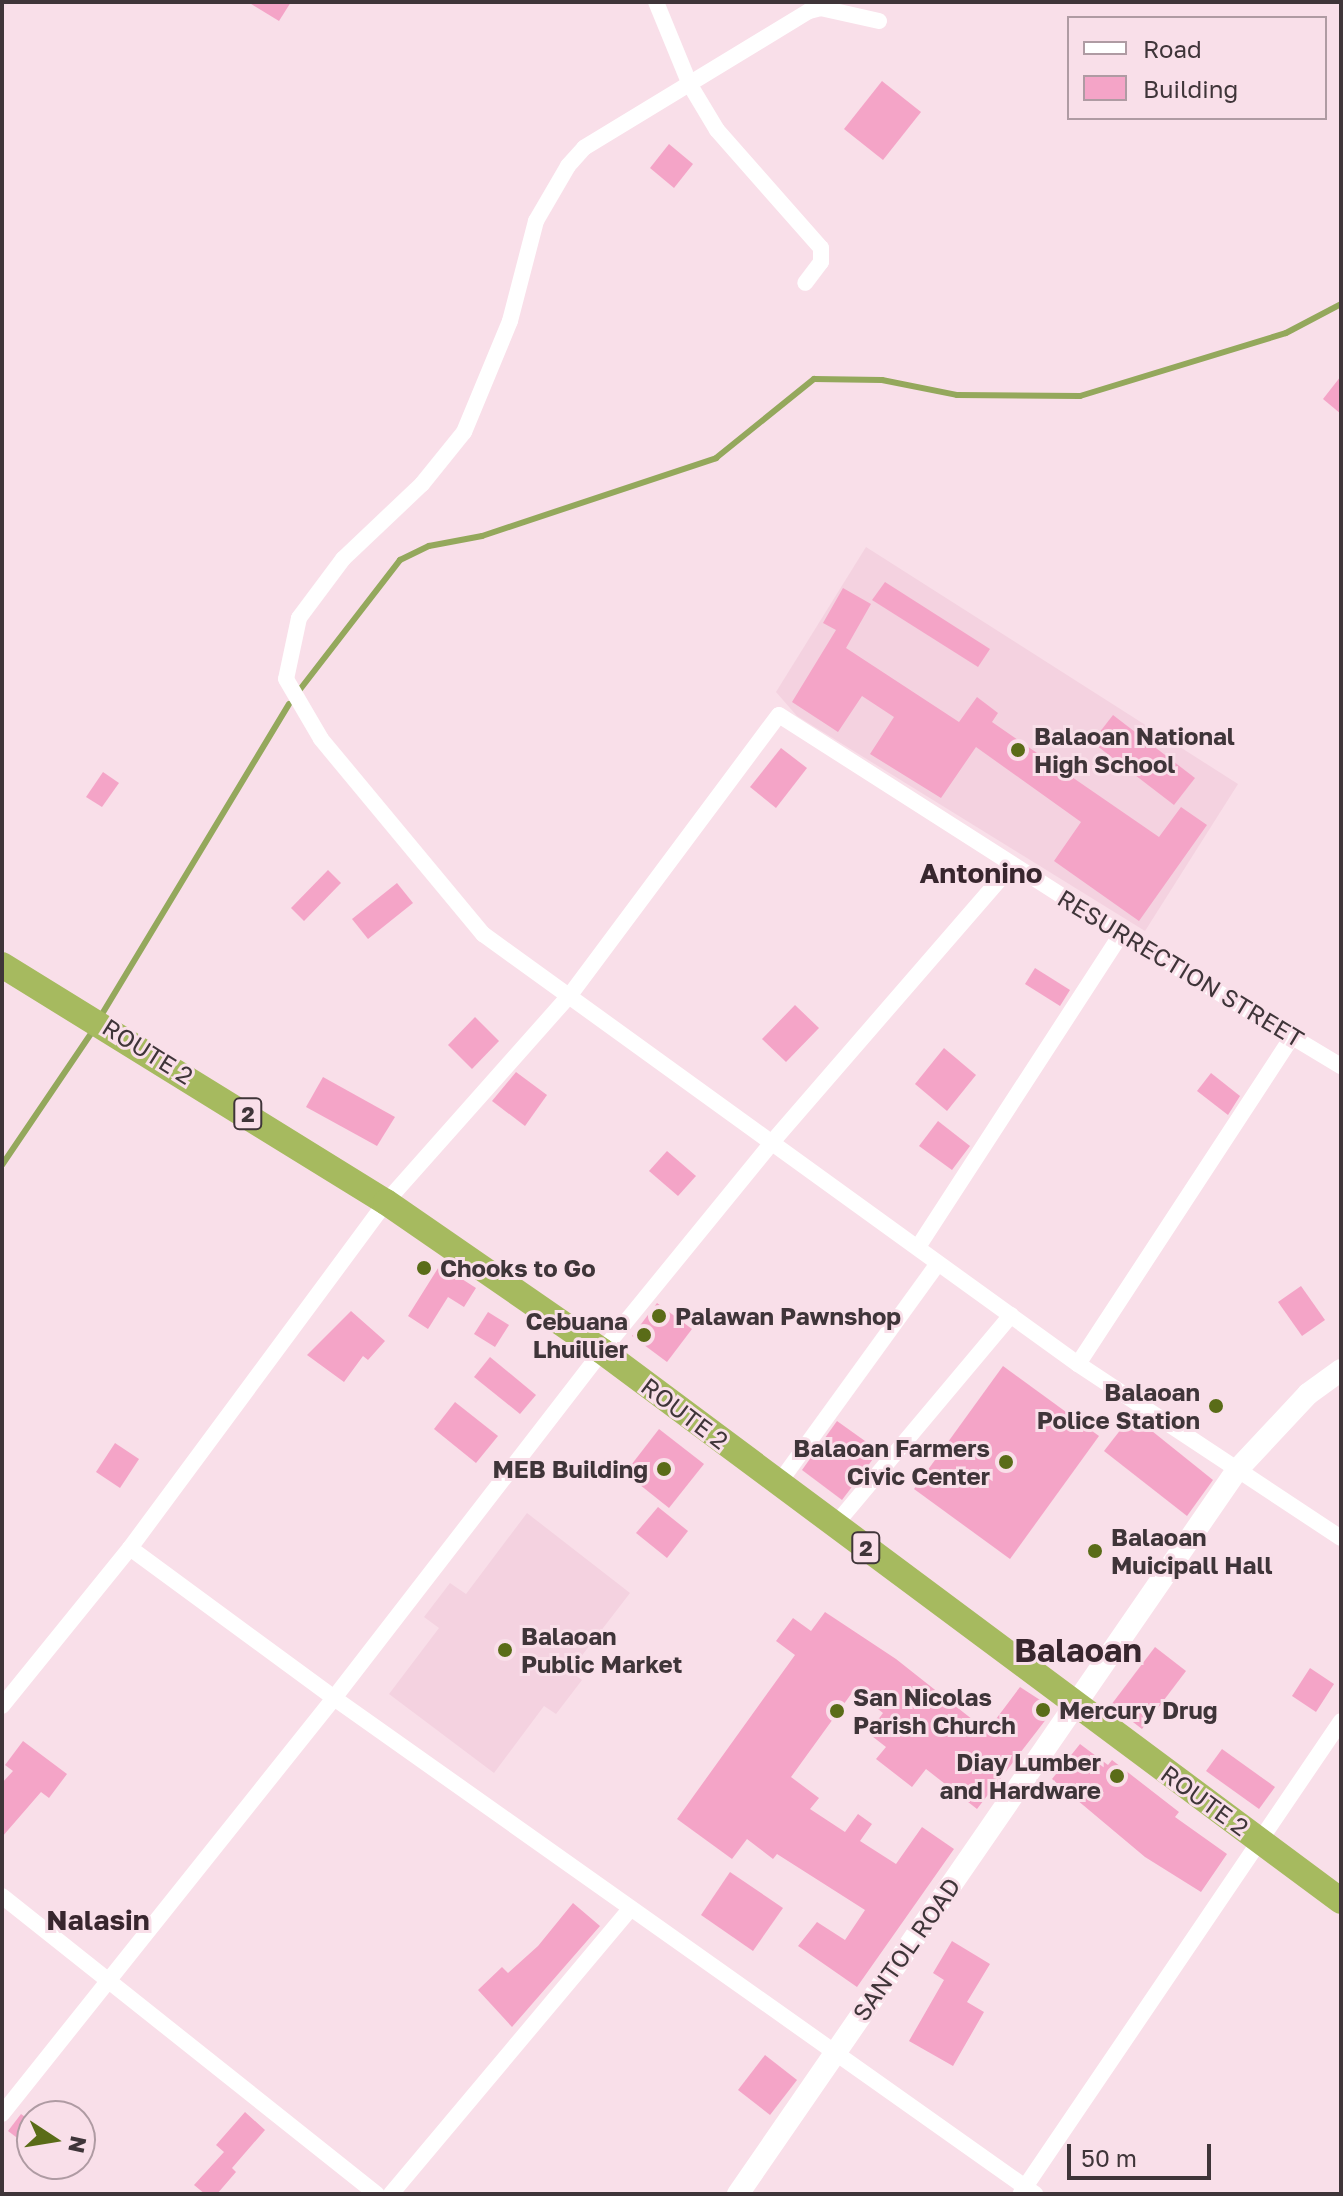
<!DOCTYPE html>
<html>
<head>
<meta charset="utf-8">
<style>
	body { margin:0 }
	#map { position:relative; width:1343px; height:2196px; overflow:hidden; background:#f9dfe9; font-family:"Golos Text",sans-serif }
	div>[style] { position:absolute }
	.built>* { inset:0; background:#f4d2e0 }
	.stream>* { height:6px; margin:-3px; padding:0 3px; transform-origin:3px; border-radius:3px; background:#94a85c }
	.building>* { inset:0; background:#f4a4c7 }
	.minor>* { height:16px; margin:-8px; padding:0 8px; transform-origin:8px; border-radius:8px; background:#fff }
	.secondary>* { height:22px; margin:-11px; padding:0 11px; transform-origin:11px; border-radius:11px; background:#fff }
	.trunk>* { height:26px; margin:-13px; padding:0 13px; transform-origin:13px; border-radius:13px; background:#a6ba5f }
	.dots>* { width:22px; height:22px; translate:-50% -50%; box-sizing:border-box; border:4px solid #f9dfe9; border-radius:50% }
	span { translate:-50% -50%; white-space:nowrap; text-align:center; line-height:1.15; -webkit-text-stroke:6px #f9dfe9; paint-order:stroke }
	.shield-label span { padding:2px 6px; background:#f9dfe9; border:2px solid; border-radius:6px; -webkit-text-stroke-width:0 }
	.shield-label { font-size:22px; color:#3f3539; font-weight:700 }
	.poi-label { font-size:24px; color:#3f3539; font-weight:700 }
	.left { translate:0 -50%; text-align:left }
	.right { translate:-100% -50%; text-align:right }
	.street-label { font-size:24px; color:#3f3539 }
	.quarter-label { font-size:28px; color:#38262e; font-weight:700 }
	.district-label { font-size:32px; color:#38262e; font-weight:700 }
	.frame { position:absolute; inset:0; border:4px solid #3f3539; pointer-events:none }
	.legend { position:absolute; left:1067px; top:16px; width:260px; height:104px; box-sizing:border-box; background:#f9dfe9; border:2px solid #af9ba3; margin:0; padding:10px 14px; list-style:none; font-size:24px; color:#3f3539 }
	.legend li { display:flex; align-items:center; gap:16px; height:40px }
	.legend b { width:40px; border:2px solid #af9ba3 }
	.north { position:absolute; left:16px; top:2100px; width:80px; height:80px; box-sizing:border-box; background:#f9dfe9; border:2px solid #af9ba3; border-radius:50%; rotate:102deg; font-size:22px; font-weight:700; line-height:32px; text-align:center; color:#3f3539 }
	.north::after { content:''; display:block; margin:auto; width:28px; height:36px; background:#5a6c18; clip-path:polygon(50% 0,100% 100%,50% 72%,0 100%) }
	.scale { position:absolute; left:1067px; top:2144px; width:144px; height:36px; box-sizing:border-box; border:4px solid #3f3539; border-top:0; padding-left:10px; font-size:24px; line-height:28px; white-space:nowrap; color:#3f3539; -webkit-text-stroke:6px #f9dfe9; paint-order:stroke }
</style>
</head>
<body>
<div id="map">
	<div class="built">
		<div style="clip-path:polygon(866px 547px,1238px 784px,1145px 931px,797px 716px,776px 692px)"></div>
		<div style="clip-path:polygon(527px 1513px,630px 1593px,570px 1671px,582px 1680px,556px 1714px,544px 1706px,494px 1773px,389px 1694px,439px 1628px,424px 1617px,450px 1583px,466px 1594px)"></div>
	</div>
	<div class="stream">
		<div style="left:298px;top:692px;width:167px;rotate:-52.3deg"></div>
		<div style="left:400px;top:560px;width:32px;rotate:-26deg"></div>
		<div style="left:429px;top:546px;width:54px;rotate:-10.7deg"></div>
		<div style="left:482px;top:536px;width:247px;rotate:-18.4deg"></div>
		<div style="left:716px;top:458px;width:126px;rotate:-38.9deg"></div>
		<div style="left:814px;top:379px;width:68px;rotate:0.8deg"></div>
		<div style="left:882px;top:380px;width:76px;rotate:11.3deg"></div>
		<div style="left:957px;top:395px;width:123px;rotate:0.5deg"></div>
		<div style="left:1080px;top:396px;width:215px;rotate:-17deg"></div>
		<div style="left:1286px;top:333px;width:62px;rotate:-27.8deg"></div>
		<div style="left:99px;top:1019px;width:368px;rotate:-58.9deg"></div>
		<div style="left:2px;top:1165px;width:164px;rotate:-55.9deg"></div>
	</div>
	<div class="building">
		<div style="clip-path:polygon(248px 2px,291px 2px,279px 21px)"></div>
		<div style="clip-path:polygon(882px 81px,921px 112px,883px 160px,844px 129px)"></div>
		<div style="clip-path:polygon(669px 144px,693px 164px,674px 188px,650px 168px)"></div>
		<div style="clip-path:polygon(1341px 376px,1341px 414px,1323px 399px)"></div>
		<div style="clip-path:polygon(885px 582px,990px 649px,978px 667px,872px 600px)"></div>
		<div style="clip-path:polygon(843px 588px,871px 604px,846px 648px,959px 722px,977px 697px,998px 713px,992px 722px,1159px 837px,1181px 807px,1207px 825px,1139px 921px,1054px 861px,1081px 822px,976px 747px,941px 798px,870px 754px,894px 717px,862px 696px,838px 732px,792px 702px,836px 630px,823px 623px)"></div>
		<div style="clip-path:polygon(1113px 715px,1195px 778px,1174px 805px,1092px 742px)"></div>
		<div style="clip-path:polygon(781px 748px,807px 768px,776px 808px,750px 787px)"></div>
		<div style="clip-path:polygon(103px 772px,119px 783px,102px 807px,86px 797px)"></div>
		<div style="clip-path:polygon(328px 870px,341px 883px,304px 921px,291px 908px)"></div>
		<div style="clip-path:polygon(397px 883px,413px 903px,368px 939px,352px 919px)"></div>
		<div style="clip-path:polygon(1035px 968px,1070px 990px,1060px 1006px,1025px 984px)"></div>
		<div style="clip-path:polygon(795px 1005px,819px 1028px,786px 1062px,762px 1039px)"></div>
		<div style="clip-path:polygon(475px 1017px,499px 1041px,472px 1069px,448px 1045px)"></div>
		<div style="clip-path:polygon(944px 1048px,976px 1075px,947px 1111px,915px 1084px)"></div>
		<div style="clip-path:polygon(516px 1072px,547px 1095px,525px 1126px,492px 1101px)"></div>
		<div style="clip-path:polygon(1211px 1073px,1240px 1096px,1228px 1115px,1197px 1091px)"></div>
		<div style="clip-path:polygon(323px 1077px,395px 1117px,377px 1146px,306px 1107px)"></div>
		<div style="clip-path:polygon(938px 1121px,970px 1146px,952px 1170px,919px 1146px)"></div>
		<div style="clip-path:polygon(667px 1151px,696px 1176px,678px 1196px,649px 1171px)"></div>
		<div style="clip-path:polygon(440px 1265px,476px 1288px,464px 1307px,448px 1297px,428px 1329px,408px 1316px)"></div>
		<div style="clip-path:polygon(1301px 1286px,1325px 1320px,1302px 1336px,1278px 1302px)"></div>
		<div style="clip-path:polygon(657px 1303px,692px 1329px,667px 1362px,632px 1336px)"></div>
		<div style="clip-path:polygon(351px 1311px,385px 1341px,368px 1360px,363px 1356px,344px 1382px,307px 1355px)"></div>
		<div style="clip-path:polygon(488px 1312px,509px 1325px,495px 1347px,474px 1334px)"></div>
		<div style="clip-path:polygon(490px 1357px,536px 1395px,520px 1414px,474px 1377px)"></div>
		<div style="clip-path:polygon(1003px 1366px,1099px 1436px,1010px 1559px,914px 1489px)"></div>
		<div style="clip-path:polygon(455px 1402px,498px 1436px,476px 1463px,434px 1429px)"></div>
		<div style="clip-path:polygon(1132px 1415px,1213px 1480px,1187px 1516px,1104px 1451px)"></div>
		<div style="clip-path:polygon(837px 1421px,879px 1451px,842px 1500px,802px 1470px)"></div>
		<div style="clip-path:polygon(659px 1429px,704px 1464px,669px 1508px,625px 1473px)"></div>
		<div style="clip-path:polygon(115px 1443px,139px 1459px,120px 1488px,96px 1472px)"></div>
		<div style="clip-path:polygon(658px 1507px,688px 1531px,667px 1558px,636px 1533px)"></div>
		<div style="clip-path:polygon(825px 1612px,896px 1659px,987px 1731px,1020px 1687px,1054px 1709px,977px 1809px,926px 1769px,912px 1787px,876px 1759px,886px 1747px,868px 1733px,883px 1713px,854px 1690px,791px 1777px,819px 1798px,810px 1809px,845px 1832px,858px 1814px,872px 1824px,860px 1841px,896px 1864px,922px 1827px,954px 1849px,857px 1987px,798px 1946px,817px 1922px,845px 1940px,865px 1910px,777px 1854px,773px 1859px,747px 1839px,732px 1859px,677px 1819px,795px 1655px,776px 1641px,793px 1618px,811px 1631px)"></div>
		<div style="clip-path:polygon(1155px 1647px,1186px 1671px,1142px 1729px,1111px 1705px)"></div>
		<div style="clip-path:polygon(1310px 1668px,1334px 1684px,1316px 1712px,1292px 1696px)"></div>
		<div style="clip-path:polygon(23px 1741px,67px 1774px,49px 1798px,41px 1792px,2px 1837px,2px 1783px,13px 1771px,5px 1765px)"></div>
		<div style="clip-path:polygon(1080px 1744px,1108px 1765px,1112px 1760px,1179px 1812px,1175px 1817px,1227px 1854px,1201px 1892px,1145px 1857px,1052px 1779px)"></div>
		<div style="clip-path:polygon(1222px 1749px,1275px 1787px,1259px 1809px,1206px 1771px)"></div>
		<div style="clip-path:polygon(730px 1872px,783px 1908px,753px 1951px,701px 1915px)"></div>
		<div style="clip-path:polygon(573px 1903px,600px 1926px,512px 2027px,478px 1990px,502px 1967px,508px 1973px,538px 1946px)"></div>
		<div style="clip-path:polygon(952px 1941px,990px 1964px,967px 2002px,984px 2012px,953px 2066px,909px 2041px,944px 1980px,933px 1973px)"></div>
		<div style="clip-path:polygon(765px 2055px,797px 2080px,770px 2115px,738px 2090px)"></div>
		<div style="clip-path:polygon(245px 2112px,265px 2130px,232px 2168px,236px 2172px,217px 2194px,205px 2194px,194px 2185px,224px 2152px,216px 2145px)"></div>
		<div style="clip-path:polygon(21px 2114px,32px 2122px,32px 2149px,8px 2131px)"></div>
	</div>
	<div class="minor">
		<div style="left:656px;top:2px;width:90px;rotate:67.7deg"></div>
		<div style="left:690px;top:85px;width:52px;rotate:59deg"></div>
		<div style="left:717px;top:130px;width:157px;rotate:48.6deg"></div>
		<div style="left:821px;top:248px;width:14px;rotate:90deg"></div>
		<div style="left:821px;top:262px;width:26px;rotate:127deg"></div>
		<div style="left:879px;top:21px;width:59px;rotate:-167.4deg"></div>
		<div style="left:821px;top:8px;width:12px;rotate:166deg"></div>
		<div style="left:809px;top:11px;width:263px;rotate:148.7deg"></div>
		<div style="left:584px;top:148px;width:24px;rotate:132deg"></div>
		<div style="left:568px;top:166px;width:64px;rotate:120.2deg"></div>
		<div style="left:536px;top:221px;width:103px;rotate:104.6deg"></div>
		<div style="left:510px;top:321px;width:120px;rotate:112.5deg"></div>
		<div style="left:464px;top:432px;width:67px;rotate:128.9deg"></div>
		<div style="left:422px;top:484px;width:109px;rotate:136.5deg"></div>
		<div style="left:343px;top:559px;width:74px;rotate:126.7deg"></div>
		<div style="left:299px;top:618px;width:62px;rotate:102deg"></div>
		<div style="left:286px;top:679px;width:69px;rotate:59.7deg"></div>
		<div style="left:321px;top:739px;width:254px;rotate:50.3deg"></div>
		<div style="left:483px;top:934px;width:734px;rotate:35.86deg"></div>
		<div style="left:1078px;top:1364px;width:315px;rotate:33.5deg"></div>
		<div style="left:918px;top:1247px;width:373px;rotate:-57deg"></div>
		<div style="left:1078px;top:1364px;width:393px;rotate:-56.8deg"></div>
		<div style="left:779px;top:1483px;width:271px;rotate:-54.1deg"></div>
		<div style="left:835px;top:1525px;width:274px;rotate:-50deg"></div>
		<div style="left:130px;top:1548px;width:253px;rotate:36.3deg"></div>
		<div style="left:334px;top:1698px;width:859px;rotate:35.28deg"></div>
		<div style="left:2px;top:1706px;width:203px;rotate:-51deg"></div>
		<div style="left:130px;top:1548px;width:430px;rotate:-53.5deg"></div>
		<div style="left:386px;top:1202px;width:277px;rotate:-48.4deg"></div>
		<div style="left:570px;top:995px;width:349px;rotate:-53.3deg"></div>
		<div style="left:779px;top:715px;width:406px;rotate:32.6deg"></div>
		<div style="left:1121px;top:934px;width:257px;rotate:31deg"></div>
		<div style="left:2px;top:1896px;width:479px;rotate:38.5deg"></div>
		<div style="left:2px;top:2114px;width:532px;rotate:-51.41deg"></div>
		<div style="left:334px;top:1698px;width:438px;rotate:-52.3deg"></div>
		<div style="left:602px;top:1351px;width:271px;rotate:-50.8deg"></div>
		<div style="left:773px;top:1141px;width:365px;rotate:-49.1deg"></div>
		<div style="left:1021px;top:2193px;width:570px;rotate:-55.86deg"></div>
		<div style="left:391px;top:2194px;width:373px;rotate:-50deg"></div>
	</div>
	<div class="secondary">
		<div style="left:738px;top:2194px;width:879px;rotate:-55.42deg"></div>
		<div style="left:1237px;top:1470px;width:104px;rotate:-46.9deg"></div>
		<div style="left:1308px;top:1394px;width:41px;rotate:-36deg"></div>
	</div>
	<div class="trunk">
		<div style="left:2px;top:965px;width:451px;rotate:31.7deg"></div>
		<div style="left:386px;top:1202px;width:262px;rotate:34.6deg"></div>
		<div style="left:602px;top:1351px;width:921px;rotate:36.66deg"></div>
	</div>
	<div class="dots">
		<div style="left:1018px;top:750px;background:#5a6c18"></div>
		<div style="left:424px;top:1268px;background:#5a6c18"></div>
		<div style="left:659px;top:1316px;background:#5a6c18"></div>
		<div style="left:644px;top:1335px;background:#5a6c18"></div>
		<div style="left:1216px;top:1406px;background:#5a6c18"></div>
		<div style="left:1006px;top:1462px;background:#5a6c18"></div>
		<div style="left:664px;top:1469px;background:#5a6c18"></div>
		<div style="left:1095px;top:1551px;background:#5a6c18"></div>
		<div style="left:505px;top:1650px;background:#5a6c18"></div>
		<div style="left:1043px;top:1710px;background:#5a6c18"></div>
		<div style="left:837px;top:1711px;background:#5a6c18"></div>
		<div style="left:1117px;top:1776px;background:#5a6c18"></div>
	</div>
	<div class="shield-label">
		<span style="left:248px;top:1114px">2</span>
		<span style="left:866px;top:1548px">2</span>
	</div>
	<div class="poi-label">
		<span class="left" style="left:1034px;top:750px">Balaoan National<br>High School</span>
		<span class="left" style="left:440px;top:1268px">Chooks to Go</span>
		<span class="left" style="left:675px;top:1316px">Palawan Pawnshop</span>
		<span class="right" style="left:628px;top:1335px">Cebuana<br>Lhuillier</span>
		<span class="right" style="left:1200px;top:1406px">Balaoan<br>Police Station</span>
		<span class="right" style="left:990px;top:1462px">Balaoan Farmers<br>Civic Center</span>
		<span class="right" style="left:648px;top:1469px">MEB Building</span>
		<span class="left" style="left:1111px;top:1551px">Balaoan<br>Muicipall Hall</span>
		<span class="left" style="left:521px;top:1650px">Balaoan<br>Public Market</span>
		<span class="left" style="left:853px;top:1711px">San Nicolas<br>Parish Church</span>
		<span class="left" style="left:1059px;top:1710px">Mercury Drug</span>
		<span class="right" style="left:1101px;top:1776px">Diay Lumber<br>and Hardware</span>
	</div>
	<div class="street-label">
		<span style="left:1181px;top:968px;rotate:31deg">RESURRECTION STREET</span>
		<span style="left:148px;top:1051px;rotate:32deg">ROUTE 2</span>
		<span style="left:685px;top:1413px;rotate:37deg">ROUTE 2</span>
		<span style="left:1205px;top:1800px;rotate:36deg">ROUTE 2</span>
		<span style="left:906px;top:1949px;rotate:-55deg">SANTOL ROAD</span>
	</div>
	<div class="quarter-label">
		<span style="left:981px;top:873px">Antonino</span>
		<span style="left:98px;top:1920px">Nalasin</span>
	</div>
	<div class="district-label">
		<span style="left:1078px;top:1650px">Balaoan</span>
	</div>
	<div class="frame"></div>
	<ul class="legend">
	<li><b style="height:10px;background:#fff"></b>Road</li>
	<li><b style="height:22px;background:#f4a4c7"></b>Building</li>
	</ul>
	<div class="north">N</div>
	<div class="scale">50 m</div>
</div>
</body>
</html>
